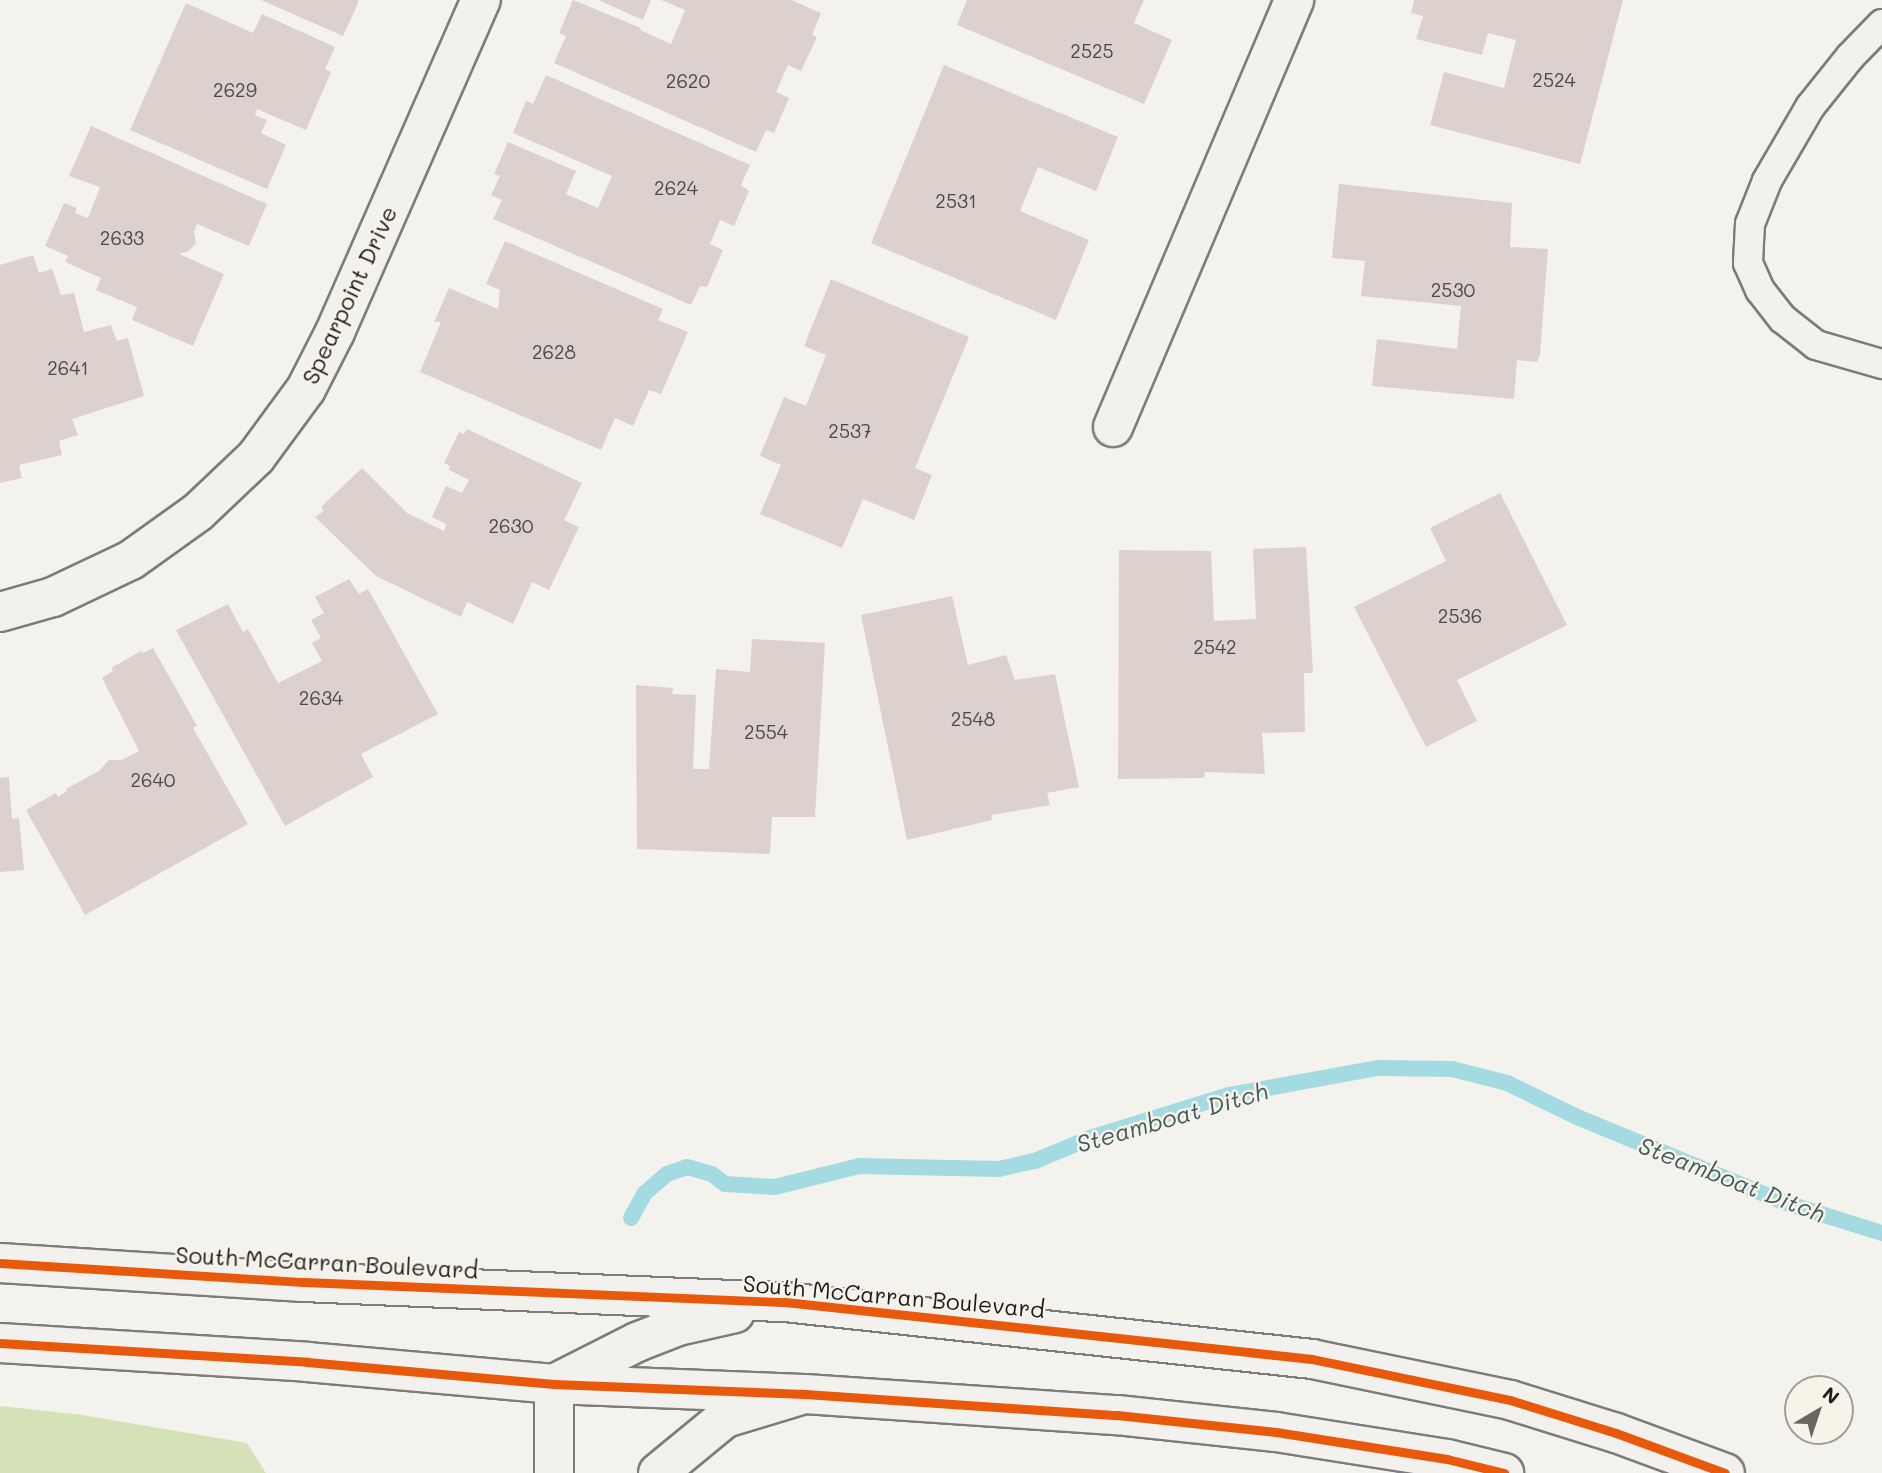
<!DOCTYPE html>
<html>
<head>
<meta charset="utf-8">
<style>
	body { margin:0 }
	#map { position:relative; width:1882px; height:1473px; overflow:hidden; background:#f4f2ec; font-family:Mali,sans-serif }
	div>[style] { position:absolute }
	.green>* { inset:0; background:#d5e1b6 }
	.stream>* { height:16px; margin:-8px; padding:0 8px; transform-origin:8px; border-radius:8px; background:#a4dbe2 }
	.building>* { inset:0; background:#ddd1cd }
	.roads { filter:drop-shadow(2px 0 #7d7c7a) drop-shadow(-2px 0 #7d7c7a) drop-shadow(0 2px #7d7c7a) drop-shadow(0 -2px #7d7c7a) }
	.service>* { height:28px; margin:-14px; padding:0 14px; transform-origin:14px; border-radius:14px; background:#f2f1ed }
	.minor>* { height:38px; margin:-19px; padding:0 19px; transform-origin:19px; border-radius:19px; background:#f2f1ed }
	.primary>* { height:38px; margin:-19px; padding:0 19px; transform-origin:19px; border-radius:19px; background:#f2f1ed }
	.cycleway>* { height:9px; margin:-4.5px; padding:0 4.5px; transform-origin:4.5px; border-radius:4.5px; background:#e8590c }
	span { translate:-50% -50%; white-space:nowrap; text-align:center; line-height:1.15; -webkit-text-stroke:5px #f7f3e8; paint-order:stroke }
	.number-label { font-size:19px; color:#4c4948 }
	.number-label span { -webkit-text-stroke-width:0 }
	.street-label { font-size:23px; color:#1c1c1c }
	.water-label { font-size:24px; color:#3f5b60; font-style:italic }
	.north { position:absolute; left:1784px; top:1375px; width:70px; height:70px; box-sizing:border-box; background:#f7f3e8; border:2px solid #9f9d96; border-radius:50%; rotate:39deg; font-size:19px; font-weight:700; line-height:28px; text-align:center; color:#1c1c1c }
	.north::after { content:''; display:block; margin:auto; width:24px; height:32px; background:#686765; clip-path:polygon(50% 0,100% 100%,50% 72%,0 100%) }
</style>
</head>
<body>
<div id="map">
	<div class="green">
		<div style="clip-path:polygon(0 1406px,82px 1415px,247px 1443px,266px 1473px,0 1473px)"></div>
	</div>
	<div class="stream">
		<div style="left:631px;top:1218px;width:29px;rotate:-61deg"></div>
		<div style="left:645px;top:1193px;width:29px;rotate:-41deg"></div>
		<div style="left:667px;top:1174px;width:21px;rotate:-19deg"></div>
		<div style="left:687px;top:1167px;width:26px;rotate:16deg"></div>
		<div style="left:712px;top:1174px;width:16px;rotate:38deg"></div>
		<div style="left:725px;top:1184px;width:50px;rotate:3.4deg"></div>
		<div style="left:775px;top:1187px;width:87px;rotate:-14deg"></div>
		<div style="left:859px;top:1166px;width:140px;rotate:1.2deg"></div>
		<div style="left:999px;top:1169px;width:37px;rotate:-13deg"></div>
		<div style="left:1035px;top:1161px;width:60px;rotate:-22.7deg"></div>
		<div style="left:1090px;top:1138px;width:145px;rotate:-17.2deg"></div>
		<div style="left:1229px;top:1095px;width:151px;rotate:-10.3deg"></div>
		<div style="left:1378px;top:1068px;width:74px;rotate:0.8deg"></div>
		<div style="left:1452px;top:1069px;width:57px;rotate:14.3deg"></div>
		<div style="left:1507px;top:1083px;width:78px;rotate:25.9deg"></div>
		<div style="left:1577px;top:1117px;width:223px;rotate:22.4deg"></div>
		<div style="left:1783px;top:1202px;width:104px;rotate:17.4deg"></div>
	</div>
	<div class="building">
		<div style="clip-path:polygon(261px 0,356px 0,359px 1px,343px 36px)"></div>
		<div style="clip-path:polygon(573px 0,641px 28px,640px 30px,671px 44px,685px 10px,661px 0,791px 0,821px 13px,812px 35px,817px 37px,801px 71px,788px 65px,776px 92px,789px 98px,774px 133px,766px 130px,756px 152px,554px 63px,566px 36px,559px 33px)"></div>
		<div style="clip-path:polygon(598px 0,651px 0,643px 20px)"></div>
		<div style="clip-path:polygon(967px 0,1144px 0,1134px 23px,1172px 40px,1144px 104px,957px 25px)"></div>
		<div style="clip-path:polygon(1414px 0,1623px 0,1580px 164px,1430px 125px,1444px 72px,1504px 88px,1516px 40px,1488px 33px,1482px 55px,1416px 39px,1423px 16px,1411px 13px)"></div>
		<div style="clip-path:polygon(186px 3px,253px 33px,262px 14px,335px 47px,325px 69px,331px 72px,306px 130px,257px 109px,255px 115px,267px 120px,261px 133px,286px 145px,267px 189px,130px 130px)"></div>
		<div style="clip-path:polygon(944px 65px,1118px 137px,1096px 191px,1038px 167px,1020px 211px,1089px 240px,1056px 320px,871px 243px)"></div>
		<div style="clip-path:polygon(546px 75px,750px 165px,741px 185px,749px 191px,734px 226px,720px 220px,710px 244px,723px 250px,707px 287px,700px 286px,691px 305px,493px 219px,502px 200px,491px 195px,500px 176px,494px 174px,508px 142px,576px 171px,566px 194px,598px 208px,612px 176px,513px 133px,526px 101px,533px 104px)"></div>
		<div style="clip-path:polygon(91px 126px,267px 204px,249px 246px,197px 224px,194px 232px,196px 243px,189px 251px,179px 254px,224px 274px,193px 346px,132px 320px,137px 307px,96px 290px,101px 278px,65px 262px,68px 256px,45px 246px,64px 203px,77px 208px,75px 213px,88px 218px,100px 187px,69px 176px)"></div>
		<div style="clip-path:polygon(1339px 184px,1512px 203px,1510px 247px,1548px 249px,1540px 355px,1537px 362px,1517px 360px,1514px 399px,1372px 386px,1377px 339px,1457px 349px,1461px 306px,1361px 296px,1365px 261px,1332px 258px)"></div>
		<div style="clip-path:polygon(505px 241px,663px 309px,658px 320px,688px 332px,661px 394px,649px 390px,633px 426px,615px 418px,601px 450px,420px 372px,441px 322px,434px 322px,449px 288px,498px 309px,500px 290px,486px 284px)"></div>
		<div style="clip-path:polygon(33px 255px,39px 273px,52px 269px,61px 295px,74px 293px,84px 332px,111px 325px,117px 341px,128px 338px,144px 396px,72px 419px,78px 435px,59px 441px,62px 455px,19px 465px,22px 478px,0 483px,0 265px)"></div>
		<div style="clip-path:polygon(831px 279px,969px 337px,915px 468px,932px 475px,914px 520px,863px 499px,842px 548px,760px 514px,781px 465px,760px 456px,784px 397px,806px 406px,826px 355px,804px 346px)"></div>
		<div style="clip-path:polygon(467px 429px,582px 483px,564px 520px,579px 527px,549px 590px,532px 582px,513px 624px,467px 602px,461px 617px,376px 576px,315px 517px,324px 511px,321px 507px,362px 468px,407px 513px,444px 531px,446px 524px,432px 517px,446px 486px,462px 493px,469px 480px,449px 470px,450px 466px,444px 463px,459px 432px,464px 434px)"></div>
		<div style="clip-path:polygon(1500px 493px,1567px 625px,1457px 680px,1477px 721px,1426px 747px,1354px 607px,1446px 561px,1430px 528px)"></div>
		<div style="clip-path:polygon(1306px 547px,1313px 673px,1304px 673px,1305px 732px,1262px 733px,1265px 774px,1205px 772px,1204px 778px,1118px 779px,1119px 550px,1211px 551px,1214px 621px,1256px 619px,1253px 549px)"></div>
		<div style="clip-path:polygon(349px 579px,359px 594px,368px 589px,438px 714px,361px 754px,373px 777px,285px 826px,176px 630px,228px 604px,243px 632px,248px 629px,278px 683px,322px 661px,312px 643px,321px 638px,311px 620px,324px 613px,315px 597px)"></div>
		<div style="clip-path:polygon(952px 596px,968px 665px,1006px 655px,1015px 680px,1055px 674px,1079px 787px,1047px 793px,1050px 805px,991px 815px,992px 820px,907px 840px,861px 615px)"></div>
		<div style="clip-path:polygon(752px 639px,825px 643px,815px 817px,772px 817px,770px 854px,637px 849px,636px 685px,673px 688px,672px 694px,696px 695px,693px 769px,709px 769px,716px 669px,750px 672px)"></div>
		<div style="clip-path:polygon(153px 648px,197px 726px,193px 728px,248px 824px,85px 915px,26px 810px,56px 793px,58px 797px,67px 791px,66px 789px,99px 771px,109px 760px,122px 760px,139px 751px,102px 678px,113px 671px,111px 668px,141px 651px,143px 653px)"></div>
		<div style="clip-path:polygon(9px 777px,12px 819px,19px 818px,24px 870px,0 872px,0 778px)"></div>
	</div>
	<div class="roads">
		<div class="service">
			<div style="left:1882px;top:24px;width:46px;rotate:134.1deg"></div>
			<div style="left:1850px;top:57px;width:64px;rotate:128.7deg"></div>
			<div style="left:1810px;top:107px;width:86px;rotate:120.2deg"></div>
			<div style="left:1767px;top:181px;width:46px;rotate:111.6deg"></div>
			<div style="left:1750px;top:224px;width:39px;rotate:93deg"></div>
			<div style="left:1748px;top:263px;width:30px;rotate:66deg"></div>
			<div style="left:1760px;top:290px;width:37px;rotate:52deg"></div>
			<div style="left:1783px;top:319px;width:42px;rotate:38.2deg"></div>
			<div style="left:1816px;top:345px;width:69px;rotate:16.1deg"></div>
		</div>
		<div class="minor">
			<div style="left:1113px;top:427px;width:464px;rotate:-67deg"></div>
			<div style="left:0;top:612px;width:55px;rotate:-15.8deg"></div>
			<div style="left:53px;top:597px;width:86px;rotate:-25.4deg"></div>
			<div style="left:131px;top:560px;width:82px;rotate:-35.6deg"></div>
			<div style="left:198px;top:512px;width:80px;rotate:-43.5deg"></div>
			<div style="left:256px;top:457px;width:84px;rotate:-53.7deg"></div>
			<div style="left:306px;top:389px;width:64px;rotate:-63deg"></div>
			<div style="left:335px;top:332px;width:363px;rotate:-66.3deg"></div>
			<div style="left:554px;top:1473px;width:89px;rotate:-90deg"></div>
			<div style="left:658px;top:1473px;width:87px;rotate:-39.4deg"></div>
			<div style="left:725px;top:1418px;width:76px;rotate:-16.8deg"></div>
		</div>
		<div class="primary">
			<div style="left:0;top:1263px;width:304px;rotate:3.6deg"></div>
			<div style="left:303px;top:1282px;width:482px;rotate:2.4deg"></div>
			<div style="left:785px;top:1302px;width:530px;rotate:6.17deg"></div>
			<div style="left:1312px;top:1359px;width:202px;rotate:11.7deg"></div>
			<div style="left:1510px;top:1400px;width:111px;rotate:17.3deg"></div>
			<div style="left:1616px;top:1433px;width:116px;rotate:20.2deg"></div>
			<div style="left:0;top:1343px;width:308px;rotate:3.5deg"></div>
			<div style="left:307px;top:1362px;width:248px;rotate:5.1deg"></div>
			<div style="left:554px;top:1384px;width:251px;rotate:2.3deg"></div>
			<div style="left:805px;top:1394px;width:313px;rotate:3.9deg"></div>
			<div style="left:1117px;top:1415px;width:160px;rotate:6.1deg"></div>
			<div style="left:1276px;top:1432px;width:173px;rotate:9deg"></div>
			<div style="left:1447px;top:1459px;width:59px;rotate:13.8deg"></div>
			<div style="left:554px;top:1384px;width:93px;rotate:-26.8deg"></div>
			<div style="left:637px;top:1342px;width:44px;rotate:-21.3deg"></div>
			<div style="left:678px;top:1326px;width:58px;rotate:-12.8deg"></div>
		</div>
	</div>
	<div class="cycleway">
		<div style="left:0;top:1263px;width:304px;rotate:3.6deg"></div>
		<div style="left:303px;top:1282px;width:482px;rotate:2.4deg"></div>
		<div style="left:785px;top:1302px;width:530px;rotate:6.17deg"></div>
		<div style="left:1312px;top:1359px;width:202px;rotate:11.7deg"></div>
		<div style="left:1510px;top:1400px;width:111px;rotate:17.3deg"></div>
		<div style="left:1616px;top:1433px;width:116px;rotate:20.2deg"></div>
		<div style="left:0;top:1343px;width:308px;rotate:3.5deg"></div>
		<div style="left:307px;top:1362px;width:248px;rotate:5.1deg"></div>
		<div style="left:554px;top:1384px;width:251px;rotate:2.3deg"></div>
		<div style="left:805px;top:1394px;width:313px;rotate:3.9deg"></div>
		<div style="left:1117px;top:1415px;width:160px;rotate:6.1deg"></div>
		<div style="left:1276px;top:1432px;width:173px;rotate:9deg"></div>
		<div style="left:1447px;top:1459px;width:59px;rotate:13.8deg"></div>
	</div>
	<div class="number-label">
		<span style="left:1092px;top:51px">2525</span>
		<span style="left:1554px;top:80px">2524</span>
		<span style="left:688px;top:81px">2620</span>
		<span style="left:235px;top:90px">2629</span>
		<span style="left:676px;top:188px">2624</span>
		<span style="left:956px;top:201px">2531</span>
		<span style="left:122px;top:238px">2633</span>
		<span style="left:1453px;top:290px">2530</span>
		<span style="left:554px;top:352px">2628</span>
		<span style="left:68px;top:368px">2641</span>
		<span style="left:850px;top:431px">2537</span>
		<span style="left:511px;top:526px">2630</span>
		<span style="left:1460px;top:616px">2536</span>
		<span style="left:1215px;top:647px">2542</span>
		<span style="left:321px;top:698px">2634</span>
		<span style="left:973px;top:719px">2548</span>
		<span style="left:766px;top:732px">2554</span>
		<span style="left:153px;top:780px">2640</span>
	</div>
	<div class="street-label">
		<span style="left:349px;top:295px;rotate:-65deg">Spearpoint Drive</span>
		<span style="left:327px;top:1262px;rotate:3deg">South McCarran Boulevard</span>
		<span style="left:894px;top:1296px;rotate:5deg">South McCarran Boulevard</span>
	</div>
	<div class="water-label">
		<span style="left:1172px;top:1117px;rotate:-16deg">Steamboat Ditch</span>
		<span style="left:1732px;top:1179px;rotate:21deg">Steamboat Ditch</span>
	</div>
	<div class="north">N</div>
</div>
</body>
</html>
